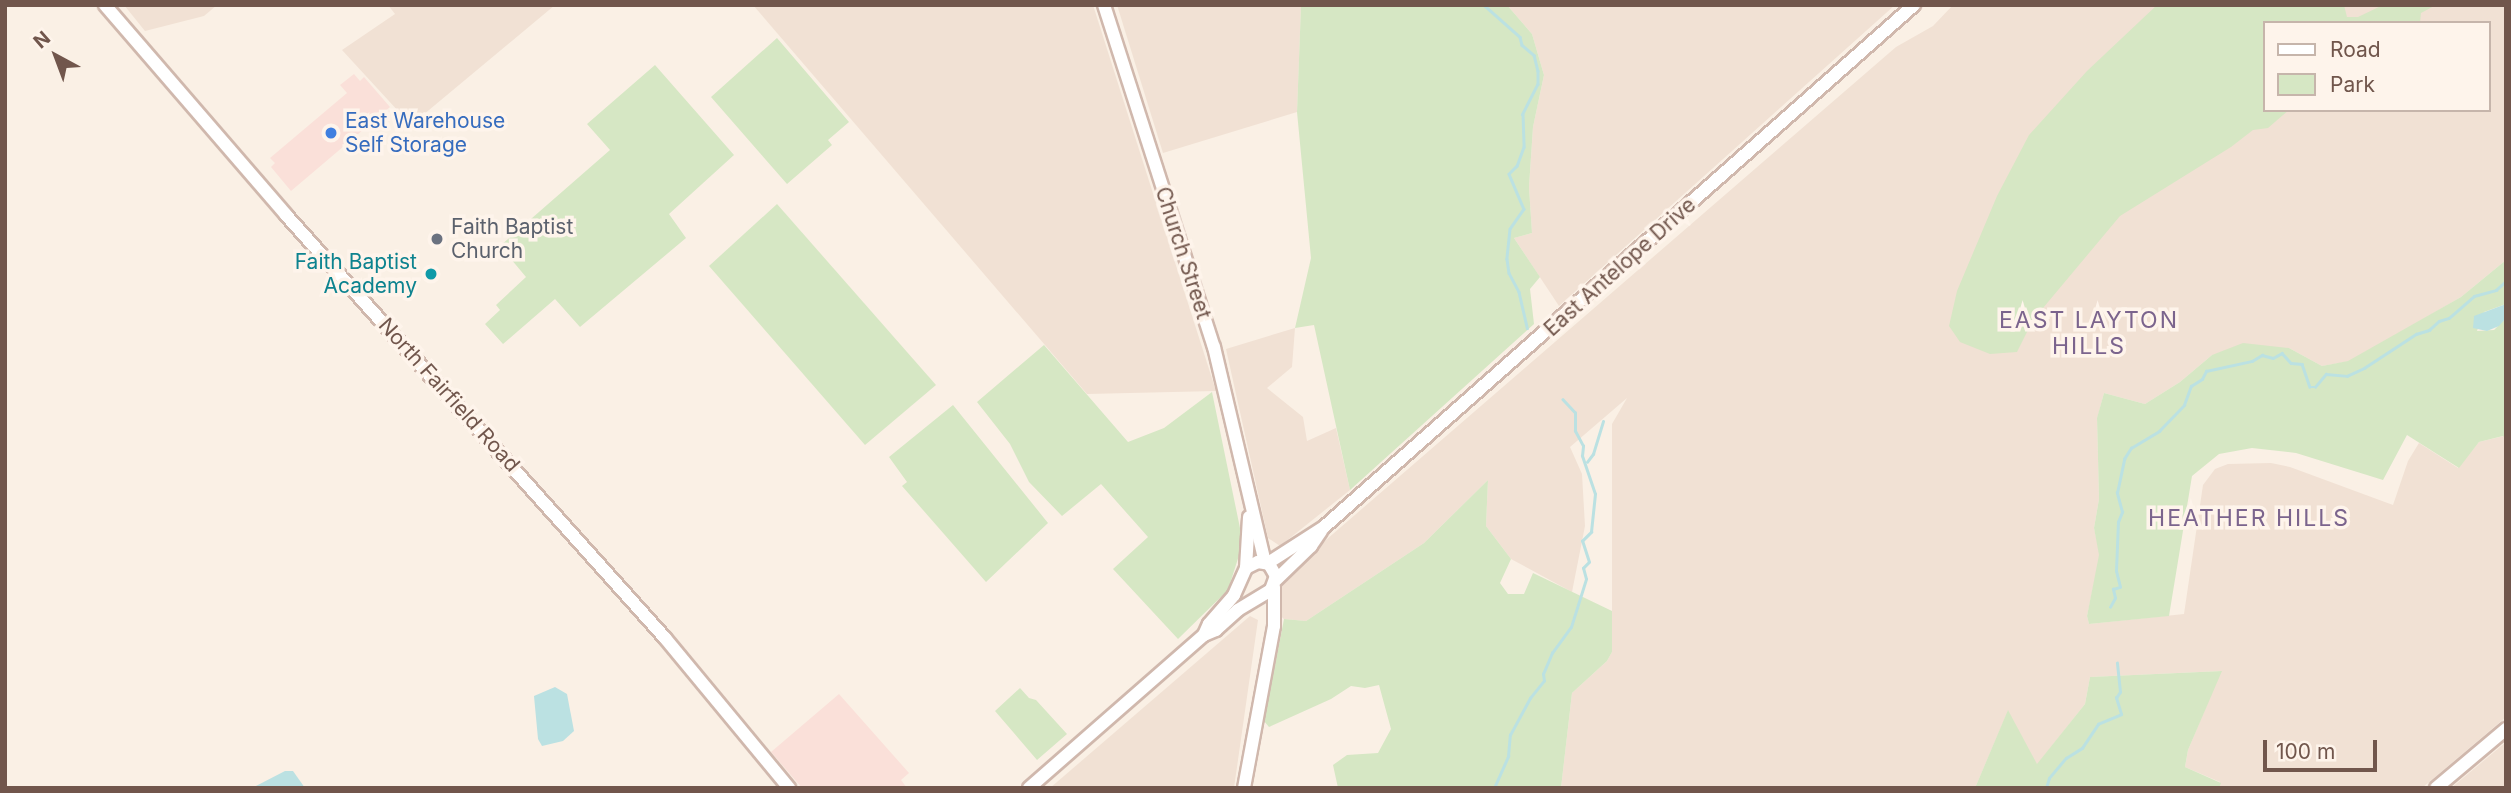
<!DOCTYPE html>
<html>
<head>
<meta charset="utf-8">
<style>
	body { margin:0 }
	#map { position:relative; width:2511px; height:793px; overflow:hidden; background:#faf0e5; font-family:Inter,sans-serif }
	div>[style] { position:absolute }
	.residential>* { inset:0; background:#f1e1d4 }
	.commercial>* { inset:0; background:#fae0d9 }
	.green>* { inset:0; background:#d6e7c4 }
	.water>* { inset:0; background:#bbe1e2 }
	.stream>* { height:2.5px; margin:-1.25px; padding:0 1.25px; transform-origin:1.25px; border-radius:1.25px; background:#bbe1e2 }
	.roads { filter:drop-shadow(2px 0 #d0b8ad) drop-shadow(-2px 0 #d0b8ad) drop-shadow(0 2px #d0b8ad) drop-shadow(0 -2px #d0b8ad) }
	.secondary>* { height:12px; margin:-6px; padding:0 6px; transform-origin:6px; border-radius:6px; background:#fff }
	.dots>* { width:19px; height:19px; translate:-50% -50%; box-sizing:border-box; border:4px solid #fef4eb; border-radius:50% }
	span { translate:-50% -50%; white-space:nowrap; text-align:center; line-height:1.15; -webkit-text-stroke:7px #fef4eb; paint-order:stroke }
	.shop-label { font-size:21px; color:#366cbe }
	.left { translate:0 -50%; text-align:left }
	.worship-label { font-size:21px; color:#5b616d }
	.street-label { font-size:21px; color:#71564c }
	.culture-label { font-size:21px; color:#0d838f }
	.right { translate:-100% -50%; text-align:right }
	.neighbourhood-label { font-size:23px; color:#7b648d; letter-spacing:2px }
	.frame { position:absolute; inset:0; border:7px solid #71564c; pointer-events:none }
	.legend { position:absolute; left:2263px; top:21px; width:228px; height:91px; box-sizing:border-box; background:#fef4eb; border:2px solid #c6b5ab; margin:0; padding:9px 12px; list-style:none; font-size:21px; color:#71564c }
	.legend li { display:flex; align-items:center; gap:14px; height:35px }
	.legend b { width:35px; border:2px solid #c6b5ab }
	.north { position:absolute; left:21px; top:21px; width:70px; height:70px; -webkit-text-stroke:5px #fef4eb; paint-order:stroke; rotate:319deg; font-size:19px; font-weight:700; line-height:28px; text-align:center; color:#71564c }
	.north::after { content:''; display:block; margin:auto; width:24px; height:32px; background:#71564c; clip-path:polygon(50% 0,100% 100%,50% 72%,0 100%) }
	.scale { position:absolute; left:2263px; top:740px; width:114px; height:32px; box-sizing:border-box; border:4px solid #71564c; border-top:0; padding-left:9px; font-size:21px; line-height:24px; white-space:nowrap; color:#71564c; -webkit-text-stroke:5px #fef4eb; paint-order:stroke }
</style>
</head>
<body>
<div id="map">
	<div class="residential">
		<div style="clip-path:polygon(124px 5px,217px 5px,204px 16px,145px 31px)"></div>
		<div style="clip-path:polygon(388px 5px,555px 5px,411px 125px,342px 50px,395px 14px)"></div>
		<div style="clip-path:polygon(753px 5px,1093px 5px,1216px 391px,1087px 394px)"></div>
		<div style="clip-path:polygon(1117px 5px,1301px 5px,1297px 112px,1163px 153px)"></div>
		<div style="clip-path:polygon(1507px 5px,1895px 5px,1559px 306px,1514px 238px,1532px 233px,1529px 187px,1533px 127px,1544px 75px,1532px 34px)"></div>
		<div style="clip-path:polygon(evenodd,1953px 5px,2506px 5px,2506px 260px,2461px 297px,2351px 361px,2322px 366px,2289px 348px,2212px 355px,2180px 382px,2145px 404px,2104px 393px,2097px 419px,2099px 499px,2094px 528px,2100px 555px,2087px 616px,2089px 624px,2184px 614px,2203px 485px,2215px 469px,2228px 464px,2271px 463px,2290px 467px,2393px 505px,2408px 461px,2419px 443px,2458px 468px,2479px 442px,2504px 436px,2506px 717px,2422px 788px,2219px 788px,2220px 782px,2185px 767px,2188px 750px,2221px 671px,2090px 677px,2085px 704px,2037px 765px,2008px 711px,1975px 788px,1561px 788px,1572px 693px,1607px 661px,1612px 652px,1612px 424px,1627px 398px,1570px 447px,1582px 474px,1585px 526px,1572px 592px,1511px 559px,1486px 526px,1488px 480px,1424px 543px,1306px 621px,1284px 619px,1277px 613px,1276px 594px,1282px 578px,1896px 47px,1933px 26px,1953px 5px,2264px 23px,2488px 23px,2488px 110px,2264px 110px,2264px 23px)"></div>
		<div style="clip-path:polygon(1295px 328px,1292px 367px,1267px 388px,1303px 417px,1307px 441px,1336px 428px,1350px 490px,1280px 546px,1268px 538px,1226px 349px)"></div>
		<div style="clip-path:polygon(1250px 616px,1258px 620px,1234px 788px,1050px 788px)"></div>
		<div style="clip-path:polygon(2506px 742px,2506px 788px,2451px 788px)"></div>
	</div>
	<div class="commercial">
		<div style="clip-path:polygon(354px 74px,360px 81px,364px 77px,390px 107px,291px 191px,271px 167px,275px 163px,270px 158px,347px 93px,340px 85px)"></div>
		<div style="clip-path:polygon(839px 694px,909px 773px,901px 780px,907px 788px,802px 788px,771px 752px)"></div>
	</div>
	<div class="green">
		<div style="clip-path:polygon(1301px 5px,1507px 5px,1532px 34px,1544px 75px,1533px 127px,1529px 187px,1532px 233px,1514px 238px,1540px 277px,1530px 289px,1534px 324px,1350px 490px,1314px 325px,1295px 328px,1311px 258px,1297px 112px)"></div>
		<div style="clip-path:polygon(2157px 5px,2344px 5px,2347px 17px,2358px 17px,2383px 5px,2436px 5px,2421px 13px,2420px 23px,2264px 23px,2264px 110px,2289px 110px,2268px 128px,2253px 130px,2231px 147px,2120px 216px,2033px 320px,2017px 352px,1990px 354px,1960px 342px,1949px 326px,1957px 291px,1997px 196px,2029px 135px,2087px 71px)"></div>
		<div style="clip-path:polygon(777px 38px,849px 122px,828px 140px,832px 145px,787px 184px,711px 97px)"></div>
		<div style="clip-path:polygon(655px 65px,734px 155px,669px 214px,686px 238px,580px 327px,555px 299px,503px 344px,485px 324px,500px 310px,496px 305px,526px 277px,500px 246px,610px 150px,587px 124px)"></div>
		<div style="clip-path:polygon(777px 204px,936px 385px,865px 445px,709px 266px)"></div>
		<div style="clip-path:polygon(2506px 260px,2506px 304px,2484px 312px,2477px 331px,2494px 330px,2506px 318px,2506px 439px,2503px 436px,2479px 442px,2459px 468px,2407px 435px,2383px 480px,2296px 453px,2252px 448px,2219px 454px,2192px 476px,2169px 616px,2089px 624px,2087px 616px,2099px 555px,2094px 528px,2099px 499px,2097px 418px,2104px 393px,2145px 404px,2180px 382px,2212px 355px,2243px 343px,2289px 348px,2322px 366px,2348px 361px,2461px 297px)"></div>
		<div style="clip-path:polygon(1044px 345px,1128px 442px,1164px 428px,1212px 392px,1240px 528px,1241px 549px,1228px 590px,1178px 639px,1113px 569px,1148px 537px,1101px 484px,1062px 516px,1029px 482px,1010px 444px,977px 402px)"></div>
		<div style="clip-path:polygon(953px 405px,1048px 523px,986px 582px,902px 486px,907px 482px,889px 457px)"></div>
		<div style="clip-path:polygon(1488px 480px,1486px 526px,1511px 559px,1500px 583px,1508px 594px,1524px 594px,1533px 573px,1612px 611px,1612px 652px,1607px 661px,1572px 693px,1561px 788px,1338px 788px,1333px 765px,1347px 755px,1378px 753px,1391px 729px,1379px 685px,1365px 688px,1351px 686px,1331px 699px,1269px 727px,1264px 721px,1284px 619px,1306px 621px,1424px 543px)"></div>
		<div style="clip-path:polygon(2222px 671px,2188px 750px,2185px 767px,2221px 783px,2219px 788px,1975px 788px,2008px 710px,2037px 764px,2085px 704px,2090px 677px)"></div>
		<div style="clip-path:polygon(1020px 688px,1029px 698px,1036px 700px,1067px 734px,1037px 760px,995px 711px)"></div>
	</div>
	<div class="water">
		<div style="clip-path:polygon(2506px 304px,2506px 318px,2499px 326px,2487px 331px,2473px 328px,2474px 316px)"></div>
		<div style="clip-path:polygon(555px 687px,567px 694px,574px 731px,563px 741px,542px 746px,538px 739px,534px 696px)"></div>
		<div style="clip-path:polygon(285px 771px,293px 771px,305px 788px,252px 788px)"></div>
	</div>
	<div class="stream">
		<div style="left:1484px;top:5px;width:48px;rotate:41.6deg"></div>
		<div style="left:1520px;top:37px;width:8px;rotate:76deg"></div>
		<div style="left:1522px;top:45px;width:16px;rotate:40deg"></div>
		<div style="left:1534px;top:55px;width:16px;rotate:76deg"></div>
		<div style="left:1538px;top:71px;width:13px;rotate:90deg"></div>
		<div style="left:1538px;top:84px;width:34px;rotate:117deg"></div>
		<div style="left:1523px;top:114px;width:33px;rotate:88deg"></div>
		<div style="left:1524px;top:147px;width:20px;rotate:110deg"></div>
		<div style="left:1517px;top:166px;width:11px;rotate:135deg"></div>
		<div style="left:1509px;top:174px;width:38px;rotate:67deg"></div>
		<div style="left:1524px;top:209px;width:24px;rotate:125deg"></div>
		<div style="left:1510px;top:229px;width:30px;rotate:96deg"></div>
		<div style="left:1507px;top:259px;width:14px;rotate:82deg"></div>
		<div style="left:1509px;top:273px;width:21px;rotate:62deg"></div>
		<div style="left:1519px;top:292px;width:37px;rotate:77deg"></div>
		<div style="left:1587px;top:462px;width:10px;rotate:-53deg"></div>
		<div style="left:1593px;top:454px;width:34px;rotate:-73deg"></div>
		<div style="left:2110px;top:607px;width:10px;rotate:-61deg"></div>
		<div style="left:2115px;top:598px;width:9px;rotate:-103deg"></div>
		<div style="left:2113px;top:589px;width:7px;rotate:-16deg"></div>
		<div style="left:2120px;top:587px;width:16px;rotate:-104deg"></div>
		<div style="left:2116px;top:571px;width:49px;rotate:-87.7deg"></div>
		<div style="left:2118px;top:522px;width:11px;rotate:-68deg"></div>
		<div style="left:2122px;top:512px;width:20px;rotate:-105deg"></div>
		<div style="left:2117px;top:493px;width:35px;rotate:-78deg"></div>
		<div style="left:2124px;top:459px;width:13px;rotate:-58deg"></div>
		<div style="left:2131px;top:448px;width:33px;rotate:-31deg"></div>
		<div style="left:2159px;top:431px;width:36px;rotate:-46deg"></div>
		<div style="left:2184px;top:405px;width:20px;rotate:-70deg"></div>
		<div style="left:2191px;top:386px;width:13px;rotate:-32deg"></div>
		<div style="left:2202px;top:379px;width:9px;rotate:-63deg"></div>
		<div style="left:2206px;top:371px;width:47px;rotate:-12.3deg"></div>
		<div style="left:2252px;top:361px;width:12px;rotate:-31deg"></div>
		<div style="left:2262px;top:355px;width:11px;rotate:15deg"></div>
		<div style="left:2273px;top:358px;width:10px;rotate:-29deg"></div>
		<div style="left:2282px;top:353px;width:13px;rotate:48deg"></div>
		<div style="left:2291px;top:363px;width:11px;rotate:5deg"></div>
		<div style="left:2302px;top:364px;width:24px;rotate:71deg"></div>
		<div style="left:2310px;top:387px;width:5px"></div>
		<div style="left:2315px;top:387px;width:17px;rotate:-50deg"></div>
		<div style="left:2326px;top:374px;width:21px;rotate:5deg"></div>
		<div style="left:2347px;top:376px;width:19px;rotate:-25deg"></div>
		<div style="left:2364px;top:368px;width:62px;rotate:-33.2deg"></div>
		<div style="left:2416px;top:334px;width:14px;rotate:-17deg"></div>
		<div style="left:2429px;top:330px;width:13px;rotate:-42deg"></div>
		<div style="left:2439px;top:321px;width:10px;rotate:-17deg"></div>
		<div style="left:2449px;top:318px;width:33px;rotate:-41deg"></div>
		<div style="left:2474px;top:296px;width:23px;rotate:-15deg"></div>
		<div style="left:2496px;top:290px;width:13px;rotate:-42deg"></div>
		<div style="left:1494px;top:788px;width:35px;rotate:-66deg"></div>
		<div style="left:1508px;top:756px;width:21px;rotate:-85deg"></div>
		<div style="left:1510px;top:735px;width:42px;rotate:-61.6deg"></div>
		<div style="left:1530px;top:698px;width:22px;rotate:-51deg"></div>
		<div style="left:1544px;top:681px;width:7px;rotate:-98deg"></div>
		<div style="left:1543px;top:674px;width:23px;rotate:-67deg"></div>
		<div style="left:1552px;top:653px;width:32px;rotate:-54deg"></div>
		<div style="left:1571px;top:627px;width:50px;rotate:-72.6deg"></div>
		<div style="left:1586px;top:579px;width:11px;rotate:-105deg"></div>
		<div style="left:1583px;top:568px;width:8px;rotate:-45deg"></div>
		<div style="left:1589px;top:562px;width:22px;rotate:-108deg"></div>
		<div style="left:1582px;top:541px;width:13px;rotate:-45deg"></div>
		<div style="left:1591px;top:532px;width:38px;rotate:-84deg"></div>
		<div style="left:1595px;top:494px;width:40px;rotate:-108.9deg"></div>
		<div style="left:1582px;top:456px;width:10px;rotate:-84deg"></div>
		<div style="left:1583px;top:446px;width:17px;rotate:-118deg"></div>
		<div style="left:1575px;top:431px;width:18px;rotate:-90deg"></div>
		<div style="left:1575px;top:413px;width:18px;rotate:-133deg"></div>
		<div style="left:2046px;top:788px;width:10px;rotate:-73deg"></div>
		<div style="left:2049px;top:778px;width:26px;rotate:-50deg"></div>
		<div style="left:2066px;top:758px;width:19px;rotate:-32deg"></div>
		<div style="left:2082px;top:748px;width:29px;rotate:-56deg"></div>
		<div style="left:2098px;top:724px;width:25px;rotate:-23deg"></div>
		<div style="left:2121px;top:714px;width:17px;rotate:-107deg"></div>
		<div style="left:2116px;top:698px;width:7px;rotate:-56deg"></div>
		<div style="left:2120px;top:692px;width:29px;rotate:-96deg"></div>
	</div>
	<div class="roads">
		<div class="secondary">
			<div style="left:105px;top:5px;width:277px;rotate:49.2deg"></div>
			<div style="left:286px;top:215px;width:568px;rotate:48.14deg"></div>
			<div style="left:665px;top:638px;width:195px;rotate:50.4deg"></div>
			<div style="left:1104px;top:5px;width:359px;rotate:72.2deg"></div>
			<div style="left:1214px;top:347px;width:221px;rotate:76.7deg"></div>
			<div style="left:1268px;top:563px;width:67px;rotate:-32.7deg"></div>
			<div style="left:1324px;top:527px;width:788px;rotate:-41.5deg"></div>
			<div style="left:1246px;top:568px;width:51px;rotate:-86.6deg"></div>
			<div style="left:1276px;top:580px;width:49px;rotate:-44.2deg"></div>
			<div style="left:1311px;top:546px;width:18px;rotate:-56deg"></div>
			<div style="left:1029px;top:788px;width:232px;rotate:-41.2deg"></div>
			<div style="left:1204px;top:635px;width:12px;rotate:-66deg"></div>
			<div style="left:1209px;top:624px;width:38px;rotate:-49deg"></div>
			<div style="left:1234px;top:595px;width:30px;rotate:-66deg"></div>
			<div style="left:1246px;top:568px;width:13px;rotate:-27deg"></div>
			<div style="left:1258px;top:562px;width:11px;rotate:10deg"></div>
			<div style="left:1269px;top:564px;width:14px;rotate:60deg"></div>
			<div style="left:1276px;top:576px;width:15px;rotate:110deg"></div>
			<div style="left:1271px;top:590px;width:39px;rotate:149deg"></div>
			<div style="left:1238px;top:610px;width:30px;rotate:138deg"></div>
			<div style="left:1216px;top:630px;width:13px;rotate:157deg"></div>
			<div style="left:1244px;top:788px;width:165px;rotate:-79.5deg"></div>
			<div style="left:1274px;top:626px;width:39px;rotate:-90deg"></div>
			<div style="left:2436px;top:788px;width:92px;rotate:-40.1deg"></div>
		</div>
	</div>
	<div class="dots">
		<div style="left:331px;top:133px;background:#3f7fe0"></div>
		<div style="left:437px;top:239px;background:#6b7280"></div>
		<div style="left:431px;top:274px;background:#0f9aa8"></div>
	</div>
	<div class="shop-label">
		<span class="left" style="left:345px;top:133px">East Warehouse<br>Self Storage</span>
	</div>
	<div class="worship-label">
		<span class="left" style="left:451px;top:239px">Faith Baptist<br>Church</span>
	</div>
	<div class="street-label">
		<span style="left:1183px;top:253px;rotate:72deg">Church Street</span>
		<span style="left:1620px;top:267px;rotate:-42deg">East Antelope Drive</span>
		<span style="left:449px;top:395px;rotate:48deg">North Fairfield Road</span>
	</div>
	<div class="culture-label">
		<span class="right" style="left:417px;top:274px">Faith Baptist<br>Academy</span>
	</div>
	<div class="neighbourhood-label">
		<span style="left:2089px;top:333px">EAST LAYTON<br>HILLS</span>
		<span style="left:2249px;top:518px">HEATHER HILLS</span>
	</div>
	<div class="frame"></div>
	<ul class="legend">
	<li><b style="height:9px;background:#fff"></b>Road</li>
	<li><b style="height:19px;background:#d6e7c4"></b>Park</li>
	</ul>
	<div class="north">N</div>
	<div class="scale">100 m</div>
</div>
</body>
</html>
